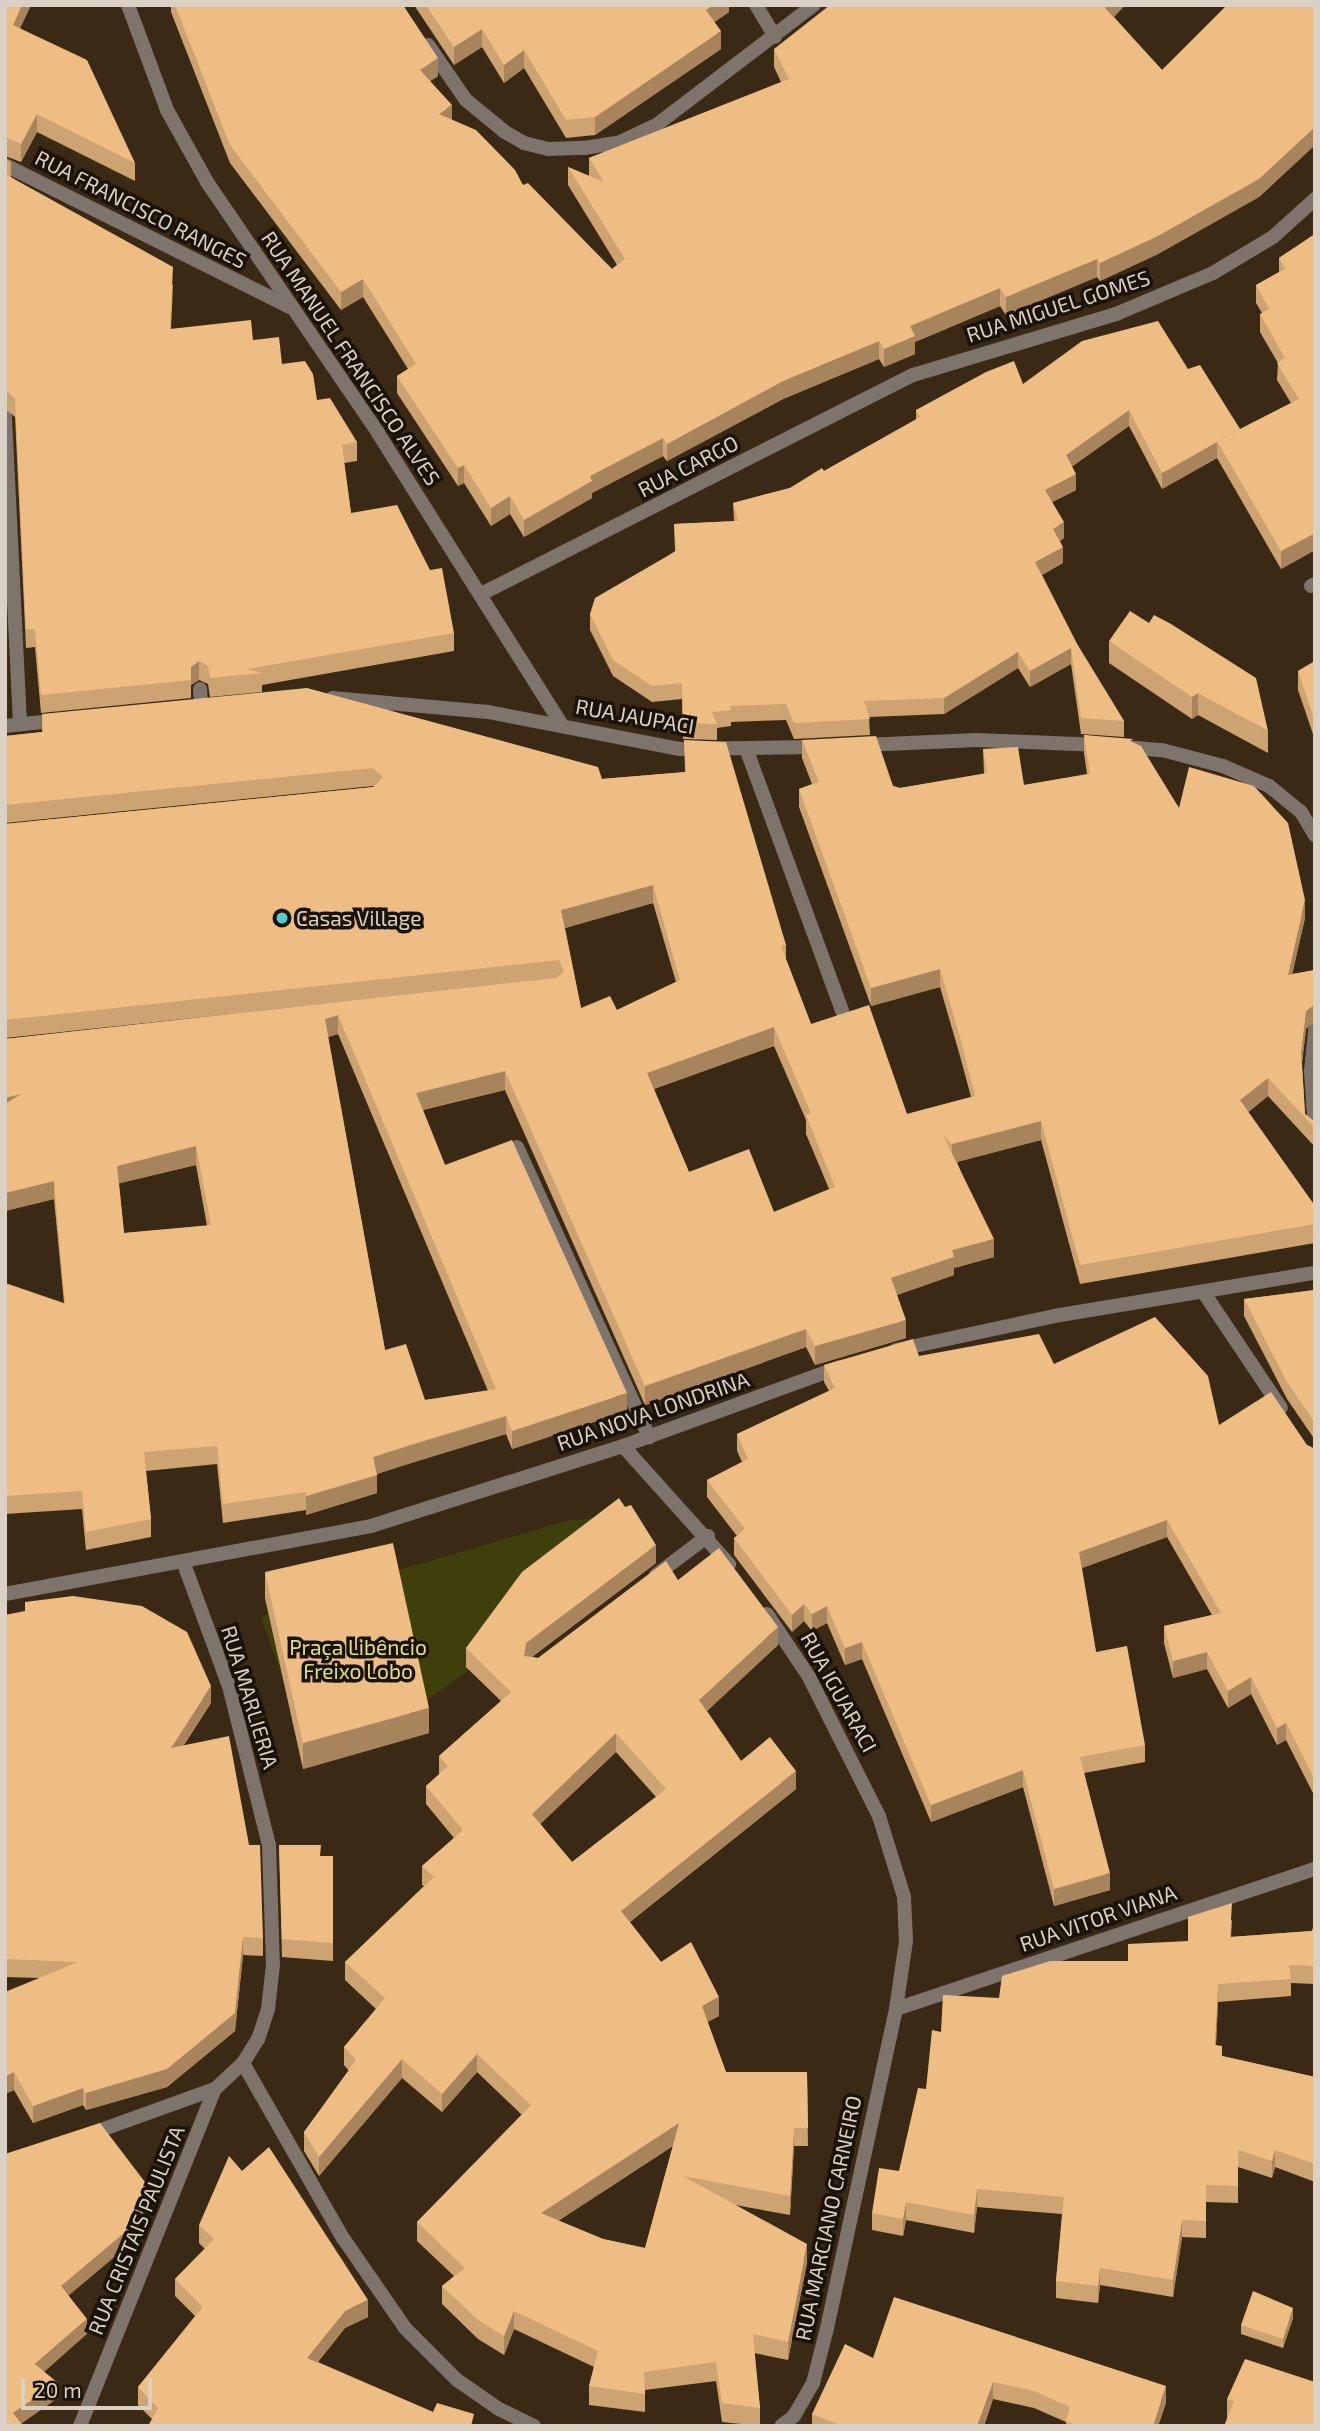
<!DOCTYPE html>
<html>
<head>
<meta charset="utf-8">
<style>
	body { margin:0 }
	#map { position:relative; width:1320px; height:2431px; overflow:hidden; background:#3a2914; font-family:"Exo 2",sans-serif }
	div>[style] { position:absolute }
	.green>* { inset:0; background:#3e3f0a }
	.lane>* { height:14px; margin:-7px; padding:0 7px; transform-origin:7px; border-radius:7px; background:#7f746c }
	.street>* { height:14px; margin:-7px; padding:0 7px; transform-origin:7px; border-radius:7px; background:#7f746c }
	.wall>* { inset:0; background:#cda371 }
	.shaded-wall>* { inset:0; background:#a7845c }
	.building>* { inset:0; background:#eebd83 }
	.dots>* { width:19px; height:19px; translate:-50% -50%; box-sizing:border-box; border:4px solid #1b130a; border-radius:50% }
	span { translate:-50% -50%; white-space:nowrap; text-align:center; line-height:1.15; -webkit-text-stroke:7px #1b130a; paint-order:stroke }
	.street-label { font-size:21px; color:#dbd0c4 }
	.poi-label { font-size:21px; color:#dbd0c4 }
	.left { translate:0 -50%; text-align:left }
	.park-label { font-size:21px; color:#dde07d }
	.frame { position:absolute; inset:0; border:7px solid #dbd0c4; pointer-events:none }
	.scale { position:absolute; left:21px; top:2378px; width:131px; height:32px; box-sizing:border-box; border:4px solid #dbd0c4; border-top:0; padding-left:9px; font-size:21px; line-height:24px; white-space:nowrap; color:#dbd0c4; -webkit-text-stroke:5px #1b130a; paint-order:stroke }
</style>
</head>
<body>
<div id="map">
	<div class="green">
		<div style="clip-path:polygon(595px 1518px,640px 1547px,404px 1717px,315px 1767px,261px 1618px,280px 1605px,566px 1521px)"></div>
	</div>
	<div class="lane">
		<div style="left:1311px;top:586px;width:4px;rotate:-27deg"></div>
		<div style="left:200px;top:689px;width:16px;rotate:86deg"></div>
		<div style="left:517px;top:1147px;width:319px;rotate:65.5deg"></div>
		<div style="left:1204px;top:1293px;width:138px;rotate:56.2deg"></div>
	</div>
	<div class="street">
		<div style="left:128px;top:5px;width:112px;rotate:69.6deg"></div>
		<div style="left:167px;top:110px;width:82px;rotate:60.9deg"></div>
		<div style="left:207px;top:182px;width:304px;rotate:55.7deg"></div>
		<div style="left:378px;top:433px;width:344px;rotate:57.8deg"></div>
		<div style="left:756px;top:5px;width:37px;rotate:59deg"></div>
		<div style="left:428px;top:45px;width:67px;rotate:55.4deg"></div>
		<div style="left:466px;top:100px;width:50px;rotate:39.4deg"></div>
		<div style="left:505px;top:132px;width:22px;rotate:30deg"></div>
		<div style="left:524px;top:143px;width:25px;rotate:14deg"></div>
		<div style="left:548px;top:149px;width:36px;rotate:-2deg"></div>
		<div style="left:584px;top:148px;width:36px;rotate:-9deg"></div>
		<div style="left:620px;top:142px;width:38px;rotate:-25deg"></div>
		<div style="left:655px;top:126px;width:200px;rotate:-37.3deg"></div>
		<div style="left:5px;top:165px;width:318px;rotate:26.5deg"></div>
		<div style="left:5px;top:417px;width:308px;rotate:87.2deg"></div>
		<div style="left:481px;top:594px;width:484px;rotate:-26.9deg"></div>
		<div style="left:913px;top:375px;width:212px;rotate:-16.7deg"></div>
		<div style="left:1116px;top:314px;width:105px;rotate:-22.9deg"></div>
		<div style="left:1213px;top:273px;width:70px;rotate:-31deg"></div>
		<div style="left:1273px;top:237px;width:57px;rotate:-42.1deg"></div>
		<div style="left:332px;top:698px;width:157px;rotate:5.1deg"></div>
		<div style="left:488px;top:712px;width:197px;rotate:10.9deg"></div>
		<div style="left:681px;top:749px;width:137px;rotate:-0.8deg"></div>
		<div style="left:5px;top:726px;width:56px;rotate:-6.1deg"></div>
		<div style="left:863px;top:745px;width:114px;rotate:-2.5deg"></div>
		<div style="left:977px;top:740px;width:124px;rotate:2.3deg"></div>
		<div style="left:1125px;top:747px;width:37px;rotate:5deg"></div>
		<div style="left:1162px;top:750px;width:63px;rotate:14.7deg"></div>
		<div style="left:1223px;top:766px;width:50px;rotate:23.5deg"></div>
		<div style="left:1269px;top:786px;width:41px;rotate:39.1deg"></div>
		<div style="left:1301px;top:812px;width:27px;rotate:59deg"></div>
		<div style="left:747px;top:751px;width:277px;rotate:69.9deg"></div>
		<div style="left:1315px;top:1031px;width:40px;rotate:95.7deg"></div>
		<div style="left:1311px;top:1071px;width:61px;rotate:86.2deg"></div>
		<div style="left:896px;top:1350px;width:162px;rotate:-12.1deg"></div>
		<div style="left:1054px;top:1316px;width:265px;rotate:-9.4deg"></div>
		<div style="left:623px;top:1446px;width:159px;rotate:48.1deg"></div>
		<div style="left:184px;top:1564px;width:130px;rotate:69.8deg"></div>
		<div style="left:229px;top:1686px;width:164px;rotate:75.9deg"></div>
		<div style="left:269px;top:1845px;width:120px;rotate:88.1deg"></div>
		<div style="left:273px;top:1965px;width:44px;rotate:96.5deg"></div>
		<div style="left:268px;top:2009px;width:32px;rotate:108deg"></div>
		<div style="left:258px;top:2039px;width:28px;rotate:122deg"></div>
		<div style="left:243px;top:2063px;width:202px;rotate:60.3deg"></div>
		<div style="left:343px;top:2238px;width:109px;rotate:55.4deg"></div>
		<div style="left:405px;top:2328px;width:74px;rotate:45deg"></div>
		<div style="left:457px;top:2380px;width:51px;rotate:34.6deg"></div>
		<div style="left:499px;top:2409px;width:39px;rotate:26deg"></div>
		<div style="left:656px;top:1575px;width:65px;rotate:-36.9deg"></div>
		<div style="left:5px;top:1594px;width:372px;rotate:-10.5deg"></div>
		<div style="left:371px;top:1526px;width:264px;rotate:-17.6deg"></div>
		<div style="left:623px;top:1446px;width:231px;rotate:-20deg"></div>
		<div style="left:767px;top:1614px;width:76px;rotate:56.3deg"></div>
		<div style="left:809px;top:1677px;width:156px;rotate:63.3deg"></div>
		<div style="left:879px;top:1816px;width:85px;rotate:72.8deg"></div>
		<div style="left:904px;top:1897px;width:44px;rotate:87.4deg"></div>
		<div style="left:906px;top:1941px;width:69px;rotate:98.4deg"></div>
		<div style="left:896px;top:2009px;width:330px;rotate:102.2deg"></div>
		<div style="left:826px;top:2332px;width:53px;rotate:104.3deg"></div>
		<div style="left:813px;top:2383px;width:38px;rotate:120deg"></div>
		<div style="left:794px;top:2416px;width:16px;rotate:142deg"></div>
		<div style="left:896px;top:2009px;width:442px;rotate:-18.5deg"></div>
		<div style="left:87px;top:2135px;width:136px;rotate:-19.8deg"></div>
		<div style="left:215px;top:2089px;width:38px;rotate:-43deg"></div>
		<div style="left:80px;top:2426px;width:363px;rotate:-68.2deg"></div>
	</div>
	<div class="wall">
		<div style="clip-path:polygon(5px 5px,31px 5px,20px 28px,135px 163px,135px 181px,37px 132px,21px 162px,5px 156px)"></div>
		<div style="clip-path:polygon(171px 5px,403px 5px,438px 76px,430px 81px,452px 120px,523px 185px,612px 269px,617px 265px,568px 185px,568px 167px,589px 176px,589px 158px,781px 82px,774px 67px,774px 49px,1125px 5px,1114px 17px,1162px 70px,1315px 5px,1315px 145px,1259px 197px,1158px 254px,1100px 281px,1097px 277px,1006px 315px,1000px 306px,915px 342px,915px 354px,884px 367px,879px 359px,783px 399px,667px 461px,663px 456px,592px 493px,592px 498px,524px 537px,510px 514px,491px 526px,464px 483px,458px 486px,397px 393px,397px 376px,408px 369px,363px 297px,341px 310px,230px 163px,171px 12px)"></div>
		<div style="clip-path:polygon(414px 5px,729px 5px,729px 12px,714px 22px,721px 49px,595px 135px,566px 138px,524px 68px,504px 83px,482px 47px,454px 65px)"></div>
		<div style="clip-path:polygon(5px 158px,11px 162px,11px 177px,173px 285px,171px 329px,253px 340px,282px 364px,357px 442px,357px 461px,344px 463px,351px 513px,454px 633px,454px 651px,262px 685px,262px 692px,210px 697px,208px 684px,199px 680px,191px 685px,191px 698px,41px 713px,35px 647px,26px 648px,15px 417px,5px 409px)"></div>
		<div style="clip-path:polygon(1315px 234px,1315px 550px,1281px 569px,1217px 458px,1162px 489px,1129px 426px,1072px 466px,1076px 490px,1052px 502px,1064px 538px,1060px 541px,1063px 563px,1042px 575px,1077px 644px,1124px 721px,1124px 737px,1081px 734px,1071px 664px,1030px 687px,1018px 668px,944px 714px,869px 717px,870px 735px,794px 739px,786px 720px,731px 722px,731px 726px,717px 728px,717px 740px,683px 739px,682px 699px,652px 702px,613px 676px,590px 630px,590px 614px,675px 551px,674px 524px,734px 521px,733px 503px,790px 488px,824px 471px,916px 420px,916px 410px,1023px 384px,1188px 369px,1240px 429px,1291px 403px,1277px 380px,1278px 363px,1260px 332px,1260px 314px,1262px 313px,1256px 303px,1256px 285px,1279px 272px,1279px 258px)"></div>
		<div style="clip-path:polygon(5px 602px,7px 631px,7px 650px,5px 650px)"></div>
		<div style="clip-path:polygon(1109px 641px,1268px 731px,1268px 753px,1198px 715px,1192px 719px,1109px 663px)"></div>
		<div style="clip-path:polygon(1315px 661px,1315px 740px,1298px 690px,1298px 671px)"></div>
		<div style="clip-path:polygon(evenodd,42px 714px,602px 779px,685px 772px,684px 740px,786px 945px,786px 959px,811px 1024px,907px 1114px,971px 1097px,960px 1056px,940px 987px,871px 1006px,799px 807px,799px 789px,812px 784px,802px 758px,802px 740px,893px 786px,900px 788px,984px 774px,983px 749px,1024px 785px,1087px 774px,1084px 753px,1084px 735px,1133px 742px,1179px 808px,1305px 918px,1292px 974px,1315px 970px,1315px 1022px,1306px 1029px,1302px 1063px,1305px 1114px,1315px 1122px,1315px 1147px,1268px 1096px,1248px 1112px,1315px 1206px,1315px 1243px,1080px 1284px,1041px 1140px,957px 1162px,994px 1257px,954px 1268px,954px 1275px,897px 1295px,906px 1338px,815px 1365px,806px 1347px,645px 1405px,505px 1090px,423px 1110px,445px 1165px,627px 1411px,512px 1449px,506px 1434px,416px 1461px,377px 1474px,377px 1493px,306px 1515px,306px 1510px,223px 1523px,217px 1464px,146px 1471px,151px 1519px,151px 1537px,86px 1550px,82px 1509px,5px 1514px,5px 1283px,64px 1303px,54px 1199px,5px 1211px,5px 1039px,335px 1003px,5px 1038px,5px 824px,374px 787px,373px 786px,5px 823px,5px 736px,42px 732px,42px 714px,653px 903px,676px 982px,617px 1010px,581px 1008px,565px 928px,653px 903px,42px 714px,338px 1034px,488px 1391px,425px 1400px,385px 1350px,328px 1037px,338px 1034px,42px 714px,774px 1046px,806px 1120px,806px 1134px,829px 1189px,774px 1212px,689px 1172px,654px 1089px,774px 1046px,42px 714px,196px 1165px,207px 1226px,124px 1233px,119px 1183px,196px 1165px)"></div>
		<div style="clip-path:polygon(1315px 1290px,1315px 1440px,1287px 1399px,1244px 1316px,1244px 1299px)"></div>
		<div style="clip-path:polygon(919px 1356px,1054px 1364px,1219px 1425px,1307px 1445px,1315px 1449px,1315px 1797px,1286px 1740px,1277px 1745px,1251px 1694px,1228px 1708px,1207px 1669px,1173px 1678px,1164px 1643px,1164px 1626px,1212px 1615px,1167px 1537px,1082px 1568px,1096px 1652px,1145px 1745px,1145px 1762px,1084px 1773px,1110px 1890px,1054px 1906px,1023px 1787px,931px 1822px,862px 1659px,845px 1665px,827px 1623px,812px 1631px,804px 1621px,792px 1632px,734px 1555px,734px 1538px,737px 1536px,707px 1497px,707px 1480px,742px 1462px,737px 1451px,737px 1434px,829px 1391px,824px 1382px,824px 1365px)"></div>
		<div style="clip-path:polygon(evenodd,625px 1507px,656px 1563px,532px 1657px,538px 1658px,678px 1580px,778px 1645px,707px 1711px,741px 1761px,796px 1789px,630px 1922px,661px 1962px,719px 2016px,707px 2022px,726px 2072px,807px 2072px,808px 2146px,794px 2146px,790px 2215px,735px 2205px,807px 2262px,788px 2360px,754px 2353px,760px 2408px,760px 2426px,722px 2422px,716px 2381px,645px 2390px,645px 2412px,589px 2405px,589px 2386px,594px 2367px,514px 2329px,504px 2355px,478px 2339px,442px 2304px,442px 2286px,454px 2276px,417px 2241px,417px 2222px,522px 2115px,477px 2072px,442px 2112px,402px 2078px,319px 2176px,304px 2151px,304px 2132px,349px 2071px,344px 2065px,344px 2047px,376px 2009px,345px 1980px,345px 1962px,424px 1886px,422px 1885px,422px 1866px,454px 1838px,426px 1804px,426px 1786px,439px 1775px,439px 1756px,501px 1701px,466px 1667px,466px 1648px,625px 1507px,616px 1752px,656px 1797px,572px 1862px,540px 1824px,616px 1752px,625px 1507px,673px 2146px,645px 2248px,603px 2239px,558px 2221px,673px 2146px)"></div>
		<div style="clip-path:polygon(265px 1572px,429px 1733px,303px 1769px,265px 1598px)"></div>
		<div style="clip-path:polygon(5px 1615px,211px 1703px,184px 1745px,263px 1938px,263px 1956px,243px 1955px,235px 2031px,167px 2087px,86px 2110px,83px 2105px,33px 2123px,14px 2090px,5px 2094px,39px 1978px,5px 1977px)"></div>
		<div style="clip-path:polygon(279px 1845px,321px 1856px,333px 1856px,333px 1961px,282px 1957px)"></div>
		<div style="clip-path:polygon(1232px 1920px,1231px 1937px,1312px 1931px,1315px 1922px,1315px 1984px,1291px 1983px,1291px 1996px,1218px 2002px,1216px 2045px,1222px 2056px,1315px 2077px,1315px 2182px,1275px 2167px,1272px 2178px,1238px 2167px,1238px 2203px,1206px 2202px,1206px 2238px,1182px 2237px,1173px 2297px,1100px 2285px,1098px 2303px,1056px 2298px,1056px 2281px,1062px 2214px,977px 2207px,974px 2233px,906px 2220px,903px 2236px,872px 2230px,872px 2213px,899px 2171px,926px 2089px,941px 2032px,999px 1998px,1128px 1961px,1188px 1941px)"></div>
		<div style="clip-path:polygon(199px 2225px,368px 2317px,345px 2328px,318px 2362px,433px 2412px,474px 2426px,152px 2419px,138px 2405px,138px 2387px,195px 2316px,175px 2296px,175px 2279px,205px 2249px,199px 2243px)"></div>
		<div style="clip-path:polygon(1293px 2318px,1283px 2348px,1241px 2334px,1241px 2325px)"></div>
		<div style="clip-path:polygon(873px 2358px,1166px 2403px,1158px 2426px,1066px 2426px,1066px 2422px,1034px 2408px,993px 2399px,984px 2426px,812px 2426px,812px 2414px)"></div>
		<div style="clip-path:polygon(1315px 2382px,1227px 2418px,1227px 2399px)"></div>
	</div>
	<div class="shaded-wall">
		<div style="clip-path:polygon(22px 5px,31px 5px,13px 43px,13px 25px)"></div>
		<div style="clip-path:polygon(713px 5px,729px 5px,729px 12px,706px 28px,706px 10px)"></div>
		<div style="clip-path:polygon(1108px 5px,1125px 5px,1105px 26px,1105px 8px)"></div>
		<div style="clip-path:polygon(482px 29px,482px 47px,454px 65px,454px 47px)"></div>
		<div style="clip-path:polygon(721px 31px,721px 49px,595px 135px,595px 117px)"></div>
		<div style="clip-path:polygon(524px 50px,524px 68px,504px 83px,504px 65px)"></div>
		<div style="clip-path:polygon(438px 58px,438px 76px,420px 88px,420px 70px)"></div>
		<div style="clip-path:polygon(452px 105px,452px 123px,439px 114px)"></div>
		<div style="clip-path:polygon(37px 114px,37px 132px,21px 162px,21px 144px)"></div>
		<div style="clip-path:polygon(1315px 127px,1315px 145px,1259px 197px,1158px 254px,1100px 281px,1100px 263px)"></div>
		<div style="clip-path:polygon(1097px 259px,1097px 277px,1006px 315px,1006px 297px)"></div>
		<div style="clip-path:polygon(363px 279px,363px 297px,341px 310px,341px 292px)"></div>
		<div style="clip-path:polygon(1000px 288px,1000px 306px,915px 342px,915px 354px,884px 367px,884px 349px,910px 326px)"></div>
		<div style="clip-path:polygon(879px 341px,879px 359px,783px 399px,667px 461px,667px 444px,783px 381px)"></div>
		<div style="clip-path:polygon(1129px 410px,1129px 426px,1066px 471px,1066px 455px)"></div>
		<div style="clip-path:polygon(663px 438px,663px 456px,592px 493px,592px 498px,524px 537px,524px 520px,590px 476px)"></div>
		<div style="clip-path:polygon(1217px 442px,1217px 458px,1162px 489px,1162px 473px)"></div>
		<div style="clip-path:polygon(464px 465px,464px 483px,458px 486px,458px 468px)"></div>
		<div style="clip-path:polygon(1076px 474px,1076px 490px,1045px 506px,1045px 490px)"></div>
		<div style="clip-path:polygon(510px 496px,510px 514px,491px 526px,491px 508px)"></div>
		<div style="clip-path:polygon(1064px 522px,1064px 538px,1053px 545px,1053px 529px)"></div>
		<div style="clip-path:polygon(1315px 533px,1315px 550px,1281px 569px,1281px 551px)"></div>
		<div style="clip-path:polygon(1063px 547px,1063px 563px,1035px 578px,1035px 562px)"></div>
		<div style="clip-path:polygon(1071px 648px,1071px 664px,1030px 687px,1030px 671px)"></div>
		<div style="clip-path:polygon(1018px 652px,1018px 668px,944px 714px,944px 698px)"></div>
		<div style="clip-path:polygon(199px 661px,199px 680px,191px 685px,191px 698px,191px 667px)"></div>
		<div style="clip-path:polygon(1198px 693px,1198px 715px,1192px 719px,1192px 697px)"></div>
		<div style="clip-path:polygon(653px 885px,653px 903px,561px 929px,561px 910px)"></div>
		<div style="clip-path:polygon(1305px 900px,1305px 918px,1288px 993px,1288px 975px)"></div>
		<div style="clip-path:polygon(940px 969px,940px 987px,871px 1006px,871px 988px)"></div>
		<div style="clip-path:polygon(1315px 1004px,1315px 1022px,1306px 1029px,1301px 1070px,1301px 1052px,1306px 1011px)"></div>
		<div style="clip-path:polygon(338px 1015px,338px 1034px,325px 1038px,325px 1019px)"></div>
		<div style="clip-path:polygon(774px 1027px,774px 1046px,647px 1091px,647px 1073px)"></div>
		<div style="clip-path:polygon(505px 1071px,505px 1090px,416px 1111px,416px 1093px)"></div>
		<div style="clip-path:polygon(1268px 1078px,1268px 1096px,1240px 1119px,1240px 1100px)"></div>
		<div style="clip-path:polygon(21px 1094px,5px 1116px,5px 1098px)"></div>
		<div style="clip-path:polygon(1041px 1121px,1041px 1140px,952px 1163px,952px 1144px)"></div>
		<div style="clip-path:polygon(196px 1146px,196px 1165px,117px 1184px,117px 1166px)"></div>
		<div style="clip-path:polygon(54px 1181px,54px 1199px,5px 1211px,5px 1193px)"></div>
		<div style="clip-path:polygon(994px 1239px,994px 1257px,954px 1268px,954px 1275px,891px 1297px,891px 1278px,952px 1250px)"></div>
		<div style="clip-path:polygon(906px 1320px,906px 1338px,815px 1365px,815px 1346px)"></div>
		<div style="clip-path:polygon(806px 1329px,806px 1347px,645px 1405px,645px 1386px)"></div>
		<div style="clip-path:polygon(627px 1393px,627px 1411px,512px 1449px,512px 1431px)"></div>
		<div style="clip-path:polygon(506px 1416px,506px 1434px,373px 1475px,373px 1457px)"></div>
		<div style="clip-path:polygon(377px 1475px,377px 1493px,306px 1515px,306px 1496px)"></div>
		<div style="clip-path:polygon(1167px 1520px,1167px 1537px,1079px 1569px,1079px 1552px)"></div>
		<div style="clip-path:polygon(656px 1545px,656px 1563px,526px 1661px,524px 1656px,526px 1643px)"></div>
		<div style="clip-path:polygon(804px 1604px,804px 1621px,792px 1632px,792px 1615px)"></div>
		<div style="clip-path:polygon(827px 1606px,827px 1623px,812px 1631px,812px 1614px)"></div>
		<div style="clip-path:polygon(778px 1627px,778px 1645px,699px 1718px,699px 1700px)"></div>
		<div style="clip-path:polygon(862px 1642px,862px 1659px,845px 1665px,845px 1648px)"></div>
		<div style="clip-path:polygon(1207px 1652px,1207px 1669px,1173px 1678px,1173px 1661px)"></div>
		<div style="clip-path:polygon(1251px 1677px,1251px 1694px,1228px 1708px,1228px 1691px)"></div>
		<div style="clip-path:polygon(211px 1686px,211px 1703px,171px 1765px,171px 1748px)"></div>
		<div style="clip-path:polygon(429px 1708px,429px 1733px,303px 1769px,303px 1743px)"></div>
		<div style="clip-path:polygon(1286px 1723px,1286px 1740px,1277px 1745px,1277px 1728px)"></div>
		<div style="clip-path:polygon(616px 1733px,616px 1752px,532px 1832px,532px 1814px)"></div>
		<div style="clip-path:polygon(1023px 1770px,1023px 1787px,931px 1822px,931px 1805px)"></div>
		<div style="clip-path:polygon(796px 1771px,796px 1789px,621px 1929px,621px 1911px)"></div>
		<div style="clip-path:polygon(1110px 1873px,1110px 1890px,1054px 1906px,1054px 1889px)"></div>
		<div style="clip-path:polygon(243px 1937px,243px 1955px,235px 2031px,167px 2087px,86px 2110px,86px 2093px)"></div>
		<div style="clip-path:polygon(1218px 1984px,1218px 2002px,1215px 2062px,1215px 2045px)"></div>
		<div style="clip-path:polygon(719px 1997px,719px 2016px,702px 2025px,702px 2006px)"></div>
		<div style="clip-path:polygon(477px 2054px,477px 2072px,442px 2112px,442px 2094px)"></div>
		<div style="clip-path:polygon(402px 2059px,402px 2078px,319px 2176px,319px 2157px)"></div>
		<div style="clip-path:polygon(14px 2072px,14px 2090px,5px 2094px,5px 2077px)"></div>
		<div style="clip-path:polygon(83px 2088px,83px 2105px,33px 2123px,33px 2106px)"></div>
		<div style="clip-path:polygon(679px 2123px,679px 2142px,541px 2232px,541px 2213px)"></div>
		<div style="clip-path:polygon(794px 2128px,794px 2146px,790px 2215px,790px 2196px)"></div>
		<div style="clip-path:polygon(1275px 2150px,1275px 2167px,1272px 2178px,1272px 2161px)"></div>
		<div style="clip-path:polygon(148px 2186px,148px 2202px,130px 2244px,61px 2302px,61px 2286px)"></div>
		<div style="clip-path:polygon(977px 2189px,977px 2207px,974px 2233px,974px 2215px)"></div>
		<div style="clip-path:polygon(906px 2202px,906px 2220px,903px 2236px,903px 2219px)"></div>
		<div style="clip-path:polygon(1182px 2220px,1182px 2237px,1173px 2297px,1173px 2280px)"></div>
		<div style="clip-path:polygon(807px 2244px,807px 2262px,788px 2360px,788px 2342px)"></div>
		<div style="clip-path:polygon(1100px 2268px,1100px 2285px,1098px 2303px,1098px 2286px)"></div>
		<div style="clip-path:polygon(368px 2300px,368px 2317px,345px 2328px,307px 2375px,307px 2358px,345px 2311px)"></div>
		<div style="clip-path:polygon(1293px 2308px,1293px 2318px,1283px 2348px,1283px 2339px)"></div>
		<div style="clip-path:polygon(514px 2311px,514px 2329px,504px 2355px,504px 2336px)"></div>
		<div style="clip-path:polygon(87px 2319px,87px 2334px,35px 2380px,35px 2364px)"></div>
		<div style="clip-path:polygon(993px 2382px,993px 2399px,984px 2426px,977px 2426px)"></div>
		<div style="clip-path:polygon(58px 2383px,58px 2398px,18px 2426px,13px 2413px)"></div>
		<div style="clip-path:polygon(1166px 2386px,1166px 2403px,1158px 2426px,1153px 2426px)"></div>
	</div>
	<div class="building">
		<div style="clip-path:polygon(5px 5px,22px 5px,13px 25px,87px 60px,135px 163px,37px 114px,21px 144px,5px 137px)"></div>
		<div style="clip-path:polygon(175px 5px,403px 5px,438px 58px,420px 70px,452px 105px,439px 114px,476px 130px,515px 170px,523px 185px,528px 183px,612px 269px,625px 259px,568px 167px,604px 182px,589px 158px,789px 79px,774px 49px,830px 5px,1108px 5px,1105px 8px,1162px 70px,1227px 5px,1315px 5px,1315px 127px,1259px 179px,1158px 236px,1100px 263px,1097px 259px,1006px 297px,1000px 288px,910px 326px,915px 336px,884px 349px,879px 341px,783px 381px,667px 444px,663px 438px,590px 476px,592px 481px,524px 520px,510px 496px,491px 508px,464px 465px,458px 468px,397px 376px,416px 364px,363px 279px,341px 292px,230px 145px)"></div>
		<div style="clip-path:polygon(426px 5px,713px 5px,706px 10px,721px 31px,595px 117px,566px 120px,524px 50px,504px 65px,482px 29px,454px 47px)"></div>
		<div style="clip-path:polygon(5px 174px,173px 267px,170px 329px,251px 320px,253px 340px,279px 337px,282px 364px,305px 361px,313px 374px,317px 400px,330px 398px,357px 442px,342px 445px,351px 513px,397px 505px,430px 570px,442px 568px,454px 633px,247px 669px,262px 673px,210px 678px,208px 666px,199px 661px,191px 667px,191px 680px,41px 695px,35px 629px,26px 629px,15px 398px,5px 390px)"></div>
		<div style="clip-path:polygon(1315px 234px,1315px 533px,1281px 551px,1217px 441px,1299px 399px,1277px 363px,1285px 358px,1260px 314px,1269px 309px,1256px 285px,1285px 269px,1279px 258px)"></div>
		<div style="clip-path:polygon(1158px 321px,1188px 369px,1200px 365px,1240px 429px,1217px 441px,1217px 442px,1162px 473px,1129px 410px,1066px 455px,1076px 474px,1045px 490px,1064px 522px,1053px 529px,1063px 547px,1035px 562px,1077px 644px,1124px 721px,1081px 718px,1071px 648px,1030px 671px,1018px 652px,944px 698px,864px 701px,870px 719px,794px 723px,786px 704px,730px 706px,731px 710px,712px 712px,717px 724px,683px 723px,682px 683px,652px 686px,613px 660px,590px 614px,595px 598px,676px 551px,674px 524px,738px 521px,733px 503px,790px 488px,822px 468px,824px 471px,920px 417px,916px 410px,986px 372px,1014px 361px,1023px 384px,1082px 341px)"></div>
		<div style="clip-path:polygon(5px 602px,7px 631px,5px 631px)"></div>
		<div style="clip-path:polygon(1130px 611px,1149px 623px,1154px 615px,1171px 624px,1256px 678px,1268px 731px,1198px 693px,1192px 697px,1109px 641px)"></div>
		<div style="clip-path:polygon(1315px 661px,1315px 722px,1298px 671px)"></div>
		<div style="clip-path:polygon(evenodd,307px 688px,598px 767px,602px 779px,686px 772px,684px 740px,726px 742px,786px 945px,781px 946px,811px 1024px,869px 1005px,907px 1114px,975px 1096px,960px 1037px,940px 969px,871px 988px,799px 789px,819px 782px,802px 740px,876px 736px,893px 786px,900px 788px,987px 773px,983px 749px,1018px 747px,1024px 785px,1090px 774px,1084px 735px,1133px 739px,1130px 741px,1141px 746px,1179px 808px,1189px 767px,1254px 786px,1288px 823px,1305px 900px,1288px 975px,1315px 970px,1315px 1004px,1306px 1011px,1301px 1052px,1305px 1114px,1315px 1122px,1315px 1128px,1268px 1078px,1240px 1100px,1315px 1206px,1315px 1224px,1080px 1265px,1041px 1121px,952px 1144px,943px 1135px,994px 1239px,952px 1250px,954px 1257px,891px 1278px,906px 1320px,815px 1346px,806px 1329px,645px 1386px,505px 1071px,416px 1093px,445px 1165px,512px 1140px,627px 1393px,512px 1431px,506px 1416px,416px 1443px,373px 1457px,377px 1475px,306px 1496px,306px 1492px,223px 1504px,217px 1446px,144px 1452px,151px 1519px,86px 1532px,82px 1491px,5px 1496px,5px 1283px,65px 1304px,54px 1181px,5px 1193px,5px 1104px,21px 1094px,5px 1098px,5px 1039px,556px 978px,564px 972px,559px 960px,5px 1020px,5px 824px,374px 787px,383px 777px,373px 768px,5px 805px,5px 736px,43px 732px,42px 714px,307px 688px,653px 885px,680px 980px,617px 1010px,610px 996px,581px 1008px,561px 910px,653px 885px,307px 688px,338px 1015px,496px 1389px,425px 1400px,406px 1344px,385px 1350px,325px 1019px,338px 1015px,307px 688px,774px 1027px,811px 1113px,806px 1115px,835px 1187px,774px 1212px,749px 1149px,689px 1172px,647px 1073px,774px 1027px,307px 688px,196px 1146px,211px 1225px,124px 1233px,117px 1166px,196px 1146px)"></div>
		<div style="clip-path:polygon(1315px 1290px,1315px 1423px,1287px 1382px,1244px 1299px)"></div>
		<div style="clip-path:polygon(1155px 1317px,1208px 1376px,1219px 1425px,1271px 1392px,1307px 1445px,1315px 1449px,1315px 1780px,1286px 1723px,1277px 1728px,1251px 1677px,1228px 1691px,1207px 1652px,1173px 1661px,1164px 1626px,1221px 1613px,1167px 1520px,1079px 1552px,1096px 1652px,1127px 1646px,1145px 1745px,1080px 1757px,1110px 1873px,1054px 1889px,1023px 1770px,931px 1805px,862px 1642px,845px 1648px,827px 1606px,812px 1614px,804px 1604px,792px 1615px,734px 1538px,745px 1529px,707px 1480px,748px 1459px,737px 1434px,835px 1388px,824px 1365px,913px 1339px,919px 1356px,1039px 1334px,1054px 1364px)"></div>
		<div style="clip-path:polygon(evenodd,619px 1498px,625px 1507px,631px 1505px,656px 1545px,526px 1643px,524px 1656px,538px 1658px,666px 1561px,678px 1580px,719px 1548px,778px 1627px,699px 1700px,741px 1761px,770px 1737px,796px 1771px,621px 1911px,661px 1962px,691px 1942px,719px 1997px,702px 2006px,726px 2072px,807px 2072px,808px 2128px,794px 2128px,790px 2196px,683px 2176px,807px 2244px,788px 2342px,753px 2334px,760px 2408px,722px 2403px,716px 2362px,644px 2372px,645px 2394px,589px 2386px,598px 2351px,514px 2311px,504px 2336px,478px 2320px,442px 2286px,465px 2268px,417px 2222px,531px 2105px,477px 2054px,442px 2094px,402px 2059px,319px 2157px,304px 2132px,356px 2060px,344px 2047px,385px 1998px,345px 1962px,434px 1877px,422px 1866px,463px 1830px,426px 1786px,448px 1766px,439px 1756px,511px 1692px,466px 1648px,522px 1572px,619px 1498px,616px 1733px,666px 1789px,572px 1862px,532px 1814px,616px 1733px,619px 1498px,679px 2123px,645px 2248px,603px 2239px,541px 2213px,679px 2123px)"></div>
		<div style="clip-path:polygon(393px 1543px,429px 1708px,303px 1743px,265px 1572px)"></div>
		<div style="clip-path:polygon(73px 1596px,142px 1606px,187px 1632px,211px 1686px,171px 1748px,229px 1736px,249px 1845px,260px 1845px,263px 1938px,243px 1937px,235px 2013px,167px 2069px,86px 2093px,83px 2088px,33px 2106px,14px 2072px,5px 2077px,5px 1992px,78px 1962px,5px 1959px,5px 1615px,25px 1611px,25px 1602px)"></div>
		<div style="clip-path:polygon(279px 1845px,321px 1845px,320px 1856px,333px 1856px,333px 1943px,282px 1939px)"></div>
		<div style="clip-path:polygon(1232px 1903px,1230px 1937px,1312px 1931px,1315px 1922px,1315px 1966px,1289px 1965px,1291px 1979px,1218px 1984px,1215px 2045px,1222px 2046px,1222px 2056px,1315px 2077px,1315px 2164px,1275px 2150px,1272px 2161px,1238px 2150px,1238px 2186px,1206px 2185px,1206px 2221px,1182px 2220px,1173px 2280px,1100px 2268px,1098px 2286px,1056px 2281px,1064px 2197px,977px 2189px,974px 2215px,906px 2202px,903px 2219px,872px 2213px,879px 2168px,899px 2171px,918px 2088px,926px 2089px,932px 2030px,941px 2032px,943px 1995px,999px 1998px,1002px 1976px,1050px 1961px,1128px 1961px,1128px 1944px,1188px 1941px,1188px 1917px)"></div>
		<div style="clip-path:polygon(100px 2123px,148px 2186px,130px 2228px,61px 2286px,87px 2319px,35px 2364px,58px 2383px,13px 2413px,23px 2426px,5px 2426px,5px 2154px)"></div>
		<div style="clip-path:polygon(269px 2147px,368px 2300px,345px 2311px,307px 2358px,433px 2412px,437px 2403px,474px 2414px,471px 2426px,148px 2426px,158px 2408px,138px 2387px,203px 2307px,175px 2279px,214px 2239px,199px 2225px,229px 2156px,242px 2171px)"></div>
		<div style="clip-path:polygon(1253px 2291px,1293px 2308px,1283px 2339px,1241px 2325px)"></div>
		<div style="clip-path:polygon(894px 2297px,1166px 2386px,1153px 2426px,1078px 2426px,1066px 2421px,1070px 2407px,1034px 2391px,993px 2382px,977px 2426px,842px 2426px,812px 2414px,845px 2344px,873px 2358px)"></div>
		<div style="clip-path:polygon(1245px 2359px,1315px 2382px,1315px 2426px,1224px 2426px,1234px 2401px,1227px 2399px)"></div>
	</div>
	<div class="dots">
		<div style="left:282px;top:918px;background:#52ccd0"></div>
	</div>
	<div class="street-label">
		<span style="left:141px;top:209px;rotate:27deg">RUA FRANCISCO RANGES</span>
		<span style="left:1058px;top:306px;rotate:-18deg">RUA MIGUEL GOMES</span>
		<span style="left:351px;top:358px;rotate:56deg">RUA MANUEL FRANCISCO ALVES</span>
		<span style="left:688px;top:466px;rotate:-27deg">RUA CARGO</span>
		<span style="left:635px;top:716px;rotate:10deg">RUA JAUPACI</span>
		<span style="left:653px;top:1411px;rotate:-19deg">RUA NOVA LONDRINA</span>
		<span style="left:839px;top:1692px;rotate:61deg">RUA IGUARACI</span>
		<span style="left:250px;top:1697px;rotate:73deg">RUA MARLIERIA</span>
		<span style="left:1098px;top:1918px;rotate:-19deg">RUA VITOR VIANA</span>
		<span style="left:828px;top:2218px;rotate:-78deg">RUA MARCIANO CARNEIRO</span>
		<span style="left:136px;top:2230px;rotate:-68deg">RUA CRISTAIS PAULISTA</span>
	</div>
	<div class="poi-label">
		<span class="left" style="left:296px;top:918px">Casas Village</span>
	</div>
	<div class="park-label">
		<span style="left:358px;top:1659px">Praça Libêncio<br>Freixo Lobo</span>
	</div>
	<div class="frame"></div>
	<div class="scale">20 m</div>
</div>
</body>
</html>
